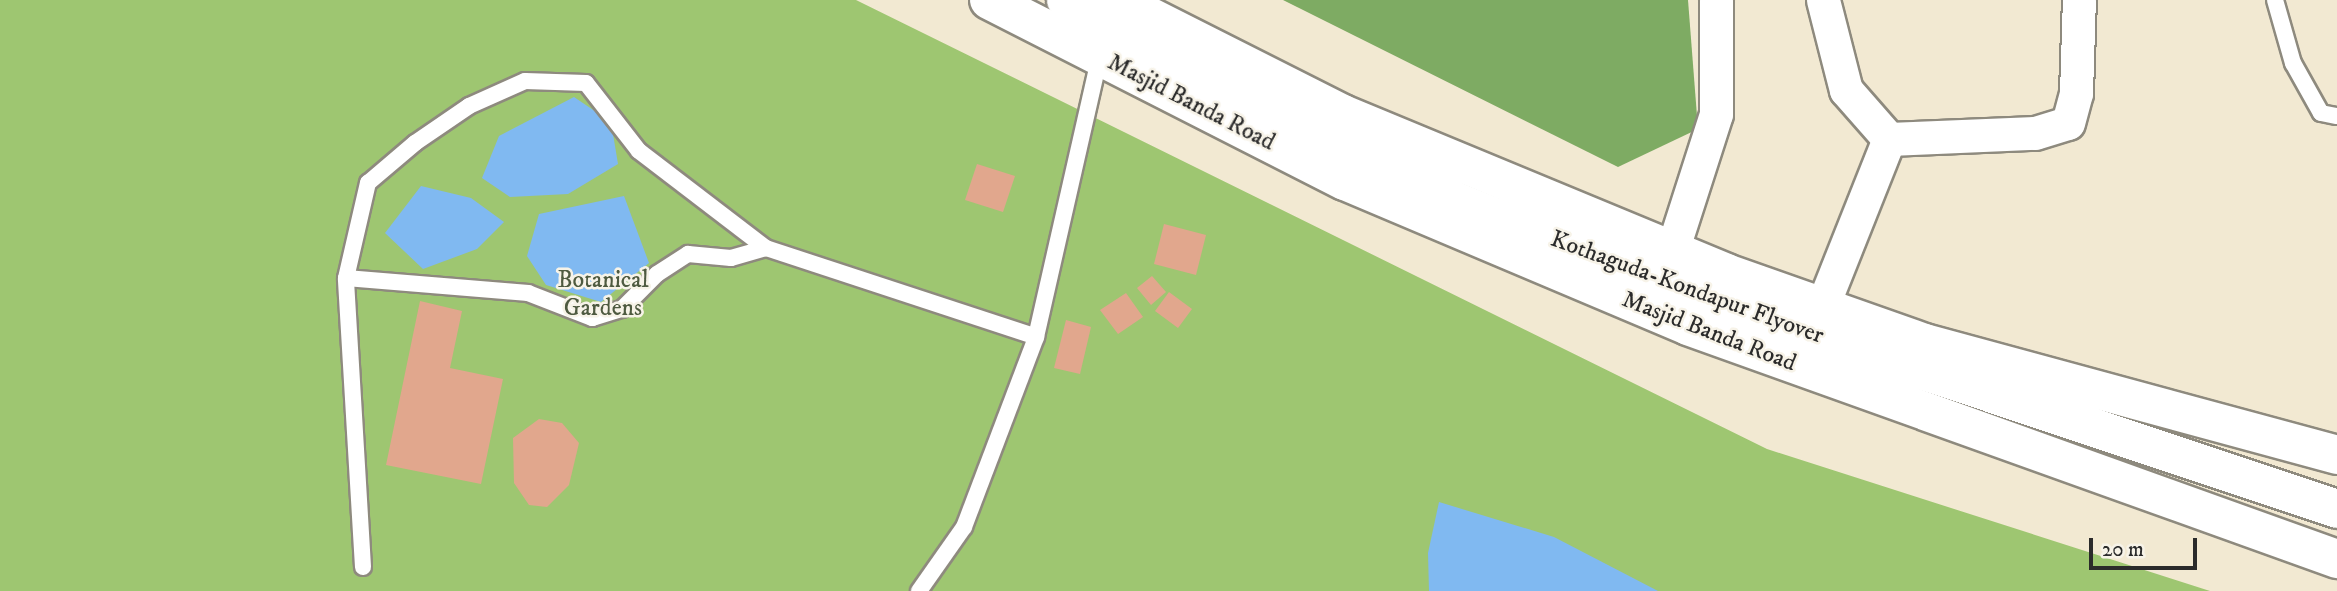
<!DOCTYPE html>
<html>
<head>
<meta charset="utf-8">
<style>
	body { margin:0 }
	#map { position:relative; width:2337px; height:591px; overflow:hidden; background:#f2e9d2; font-family:"IM FELL DW Pica",serif }
	div>[style] { position:absolute }
	.green>* { inset:0; background:#9ec671 }
	.forest>* { inset:0; background:#7eab63 }
	.water>* { inset:0; background:#80b9f1 }
	.building>* { inset:0; background:#e1a78d }
	.roads { filter:drop-shadow(2px 0 #8e8a7e) drop-shadow(-2px 0 #8e8a7e) drop-shadow(0 2px #8e8a7e) drop-shadow(0 -2px #8e8a7e) }
	.lane>* { height:16px; margin:-8px; padding:0 8px; transform-origin:8px; border-radius:8px; background:#fff }
	.street>* { height:33px; margin:-16.5px; padding:0 16.5px; transform-origin:16.5px; border-radius:16.5px; background:#fff }
	.secondary>* { height:38px; margin:-19px; padding:0 19px; transform-origin:19px; border-radius:19px; background:#fff }
	.primary>* { height:38px; margin:-19px; padding:0 19px; transform-origin:19px; border-radius:19px; background:#fff }
	span { translate:-50% -50%; white-space:nowrap; text-align:center; line-height:1.15; -webkit-text-stroke:5px #f7f3e8; paint-order:stroke }
	.street-label { font-size:24px; color:#2b2b2b }
	.park-label { font-size:24px; color:#4e5a40 }
	.scale { position:absolute; left:2089px; top:538px; width:108px; height:32px; box-sizing:border-box; border:4px solid #2b2b2b; border-top:0; padding-left:9px; font-size:21px; line-height:24px; white-space:nowrap; color:#2b2b2b; -webkit-text-stroke:5px #f7f3e8; paint-order:stroke }
</style>
</head>
<body>
<div id="map">
	<div class="green">
		<div style="clip-path:polygon(0 0,856px 0,1767px 449px,2210px 591px,0 591px)"></div>
	</div>
	<div class="forest">
		<div style="clip-path:polygon(1283px 0,1688px 0,1698px 129px,1618px 167px)"></div>
	</div>
	<div class="water">
		<div style="clip-path:polygon(574px 97px,611px 122px,618px 164px,568px 194px,510px 197px,482px 178px,499px 136px)"></div>
		<div style="clip-path:polygon(421px 186px,471px 198px,504px 222px,477px 249px,423px 269px,385px 233px)"></div>
		<div style="clip-path:polygon(624px 196px,649px 263px,601px 302px,546px 285px,527px 256px,539px 214px)"></div>
		<div style="clip-path:polygon(1439px 502px,1554px 537px,1658px 591px,1429px 591px,1428px 553px)"></div>
	</div>
	<div class="building">
		<div style="clip-path:polygon(977px 164px,1015px 176px,1003px 212px,965px 200px)"></div>
		<div style="clip-path:polygon(1164px 224px,1206px 235px,1196px 275px,1154px 264px)"></div>
		<div style="clip-path:polygon(1152px 276px,1166px 292px,1151px 305px,1137px 288px)"></div>
		<div style="clip-path:polygon(1169px 292px,1192px 309px,1178px 328px,1155px 311px)"></div>
		<div style="clip-path:polygon(1126px 293px,1143px 317px,1118px 334px,1100px 310px)"></div>
		<div style="clip-path:polygon(420px 301px,462px 311px,450px 368px,503px 379px,481px 484px,386px 465px)"></div>
		<div style="clip-path:polygon(1066px 320px,1091px 327px,1080px 374px,1054px 368px)"></div>
		<div style="clip-path:polygon(539px 419px,562px 423px,579px 443px,569px 485px,547px 507px,529px 505px,514px 483px,513px 438px)"></div>
	</div>
	<div class="roads">
		<div class="lane">
			<div style="left:2275px;top:0;width:66px;rotate:74.1deg"></div>
			<div style="left:2293px;top:63px;width:57px;rotate:60.8deg"></div>
			<div style="left:2321px;top:113px;width:16px;rotate:11deg"></div>
			<div style="left:346px;top:278px;width:183px;rotate:4.7deg"></div>
			<div style="left:528px;top:293px;width:69px;rotate:21.3deg"></div>
			<div style="left:592px;top:318px;width:31px;rotate:-17deg"></div>
			<div style="left:622px;top:309px;width:49px;rotate:-45deg"></div>
			<div style="left:657px;top:274px;width:37px;rotate:-33deg"></div>
			<div style="left:688px;top:254px;width:43px;rotate:5.3deg"></div>
			<div style="left:731px;top:258px;width:36px;rotate:-16deg"></div>
			<div style="left:363px;top:567px;width:289px;rotate:-93.4deg"></div>
			<div style="left:346px;top:278px;width:98px;rotate:-77deg"></div>
			<div style="left:368px;top:183px;width:62px;rotate:-40.4deg"></div>
			<div style="left:415px;top:143px;width:65px;rotate:-34.4deg"></div>
			<div style="left:469px;top:106px;width:61px;rotate:-24.1deg"></div>
			<div style="left:525px;top:81px;width:61px;rotate:1.9deg"></div>
			<div style="left:586px;top:83px;width:86px;rotate:52.1deg"></div>
			<div style="left:639px;top:151px;width:160px;rotate:37.4deg"></div>
			<div style="left:766px;top:248px;width:284px;rotate:18.2deg"></div>
			<div style="left:919px;top:591px;width:78px;rotate:-54.9deg"></div>
			<div style="left:964px;top:527px;width:203px;rotate:-69.2deg"></div>
			<div style="left:1036px;top:337px;width:288px;rotate:-77.2deg"></div>
		</div>
		<div class="street">
			<div style="left:1823px;top:0;width:93px;rotate:75.7deg"></div>
			<div style="left:1846px;top:90px;width:65px;rotate:48.7deg"></div>
			<div style="left:1889px;top:139px;width:146px;rotate:-2.4deg"></div>
			<div style="left:2035px;top:133px;width:34px;rotate:-17deg"></div>
			<div style="left:2068px;top:123px;width:31px;rotate:-75deg"></div>
			<div style="left:2076px;top:93px;width:93px;rotate:-88.2deg"></div>
			<div style="left:1672px;top:251px;width:144px;rotate:-72.2deg"></div>
			<div style="left:1716px;top:114px;width:114px;rotate:-90deg"></div>
			<div style="left:1822px;top:307px;width:181px;rotate:-68.3deg"></div>
		</div>
		<div class="secondary">
			<div style="left:989px;top:0;width:399px;rotate:27deg"></div>
			<div style="left:1345px;top:181px;width:372px;rotate:22.9deg"></div>
			<div style="left:1688px;top:326px;width:690px;rotate:19.75deg"></div>
			<div style="left:1117px;top:0;width:253px;rotate:26.8deg"></div>
			<div style="left:1343px;top:114px;width:415px;rotate:22.5deg"></div>
			<div style="left:1726px;top:273px;width:211px;rotate:19.4deg"></div>
			<div style="left:1925px;top:343px;width:427px;rotate:15.2deg"></div>
		</div>
		<div class="primary">
			<div style="left:1066px;top:0;width:443px;rotate:27.3deg"></div>
			<div style="left:1460px;top:203px;width:197px;rotate:22deg"></div>
			<div style="left:1643px;top:277px;width:732px;rotate:18.48deg"></div>
		</div>
	</div>
	<div class="street-label">
		<span style="left:1191px;top:103px;rotate:27deg">Masjid Banda Road</span>
		<span style="left:1687px;top:288px;rotate:20deg">Kothaguda-Kondapur Flyover</span>
		<span style="left:1709px;top:332px;rotate:21deg">Masjid Banda Road</span>
	</div>
	<div class="park-label">
		<span style="left:603px;top:295px">Botanical<br>Gardens</span>
	</div>
	<div class="scale">20 m</div>
</div>
</body>
</html>
